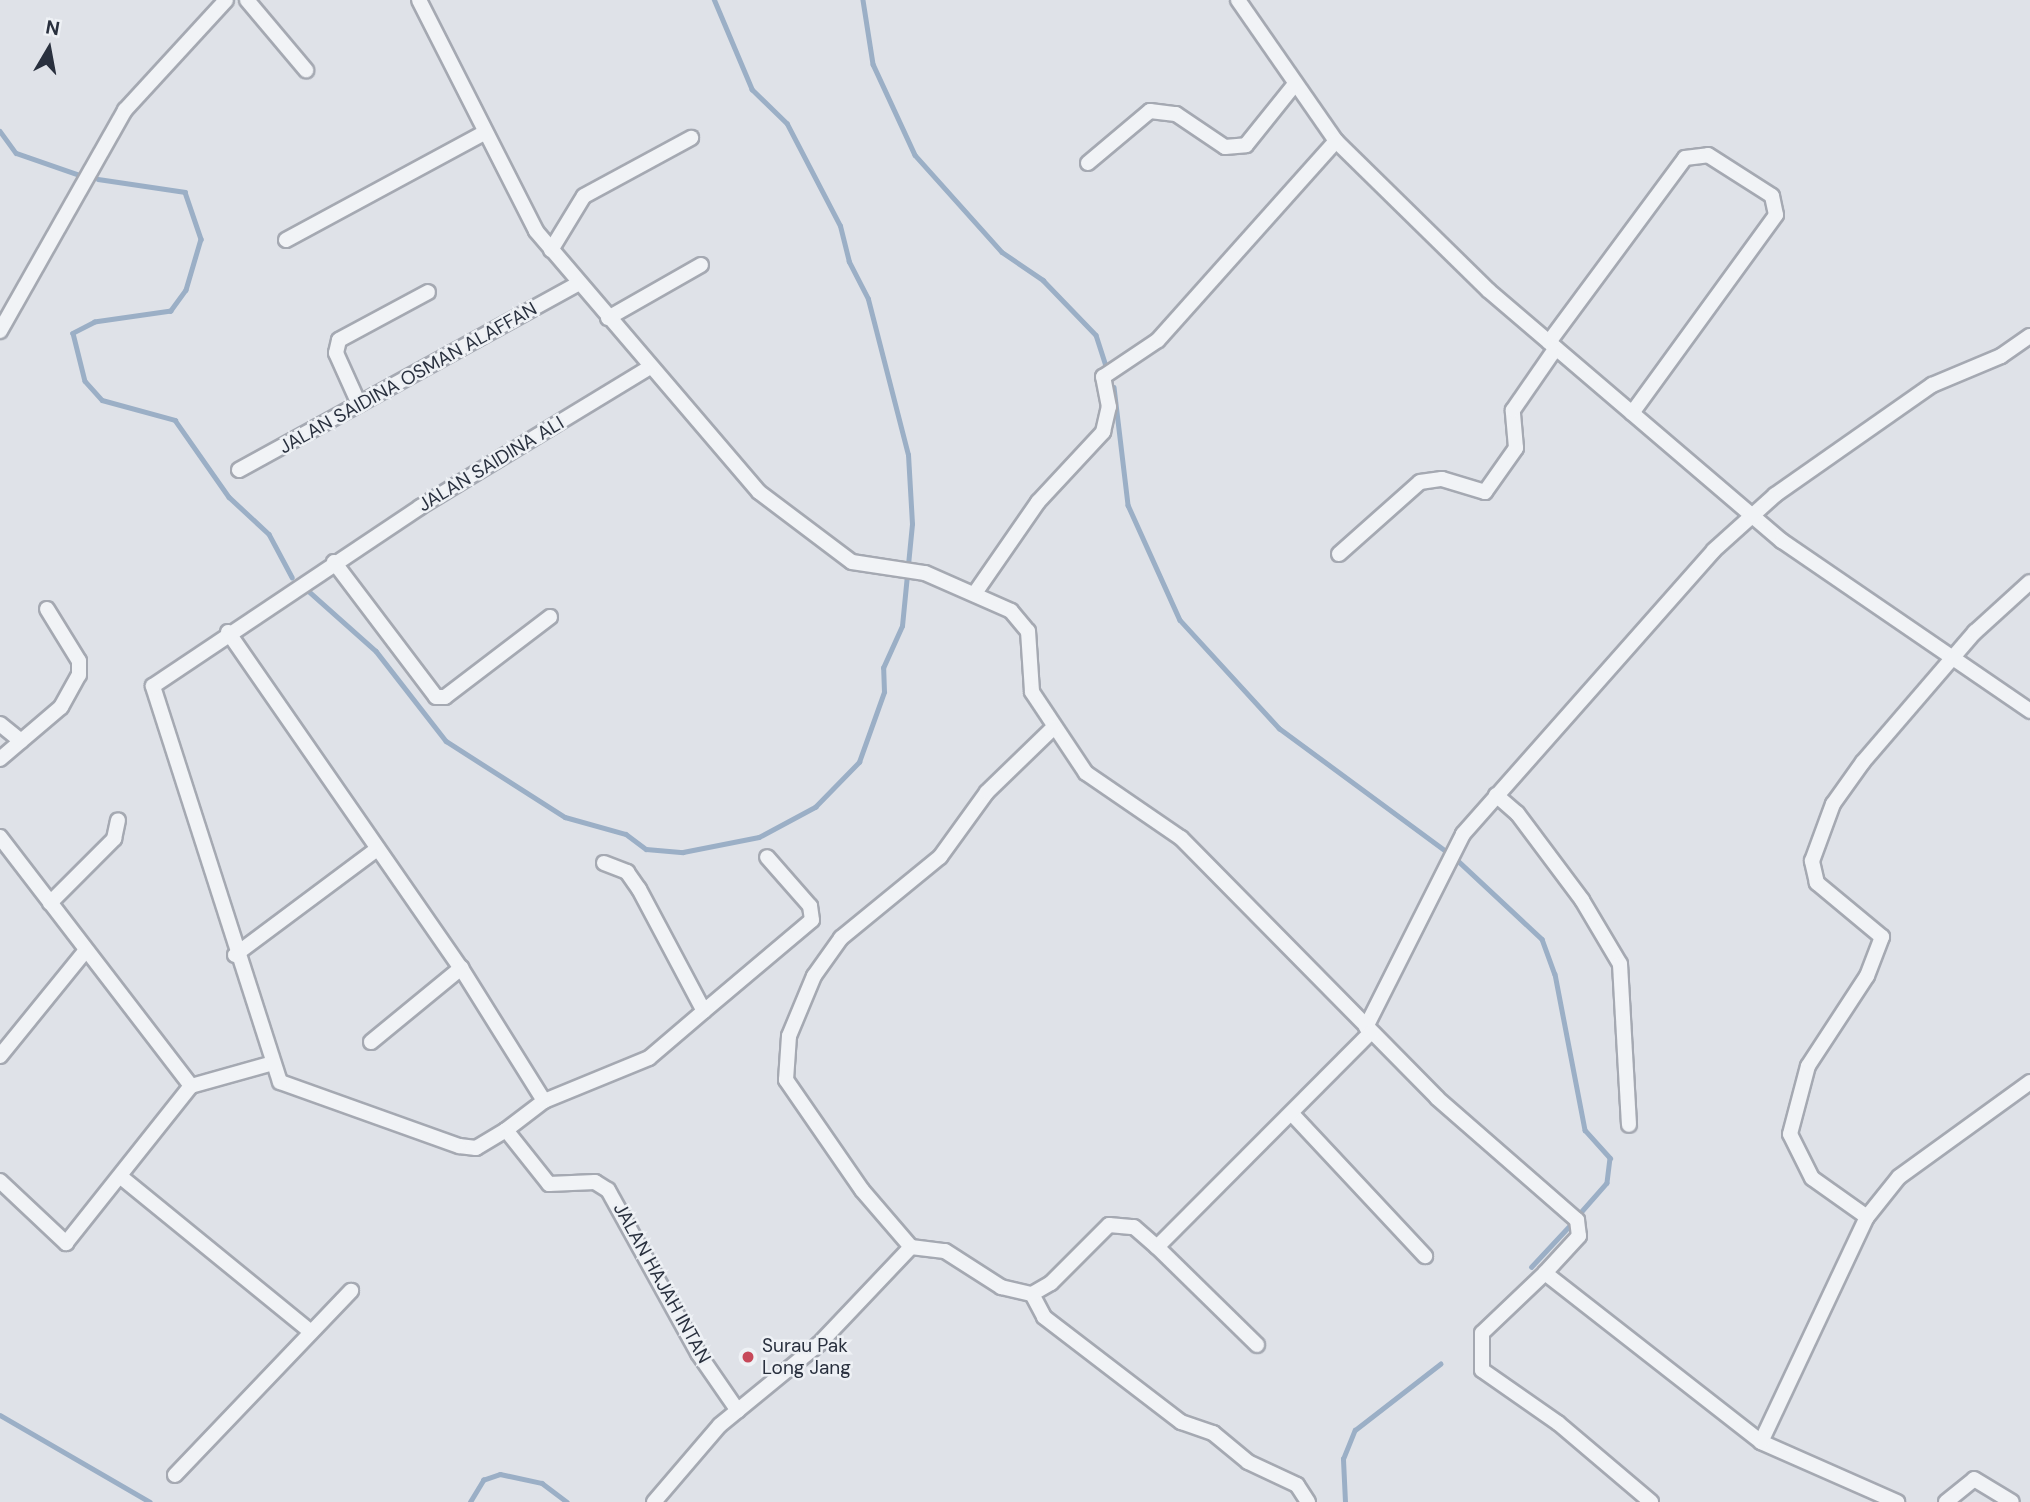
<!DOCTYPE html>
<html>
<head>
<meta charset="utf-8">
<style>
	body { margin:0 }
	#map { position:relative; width:2030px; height:1502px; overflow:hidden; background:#dfe2e8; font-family:"DM Sans",sans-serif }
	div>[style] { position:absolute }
	.stream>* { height:4.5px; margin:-2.25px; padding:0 2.25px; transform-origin:2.25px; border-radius:2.25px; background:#9bafc6 }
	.roads { filter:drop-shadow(2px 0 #a5a9b2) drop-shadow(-2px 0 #a5a9b2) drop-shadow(0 2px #a5a9b2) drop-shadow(0 -2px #a5a9b2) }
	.minor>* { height:14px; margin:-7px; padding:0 7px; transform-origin:7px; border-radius:7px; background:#f1f3f6 }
	.dots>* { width:19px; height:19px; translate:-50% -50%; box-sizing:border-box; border:4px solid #eef1f5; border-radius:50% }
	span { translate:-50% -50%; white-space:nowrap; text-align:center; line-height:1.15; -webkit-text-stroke:5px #eef1f5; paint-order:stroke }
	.street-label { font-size:19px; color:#29303e }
	.poi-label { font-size:19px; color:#29303e }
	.left { translate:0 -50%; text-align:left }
	.north { position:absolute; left:14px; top:14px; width:70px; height:70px; -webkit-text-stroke:5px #eef1f5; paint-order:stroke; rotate:10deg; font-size:19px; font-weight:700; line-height:28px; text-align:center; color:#29303e }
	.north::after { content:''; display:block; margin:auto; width:24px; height:32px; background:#29303e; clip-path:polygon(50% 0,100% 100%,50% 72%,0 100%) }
</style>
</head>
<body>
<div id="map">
	<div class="stream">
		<div style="left:863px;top:0;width:65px;rotate:81.1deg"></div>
		<div style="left:873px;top:64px;width:100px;rotate:65.2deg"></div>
		<div style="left:915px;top:155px;width:130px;rotate:48.1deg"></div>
		<div style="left:1002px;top:252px;width:50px;rotate:34.3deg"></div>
		<div style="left:1043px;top:280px;width:76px;rotate:46.1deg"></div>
		<div style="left:1096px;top:335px;width:33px;rotate:72deg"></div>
		<div style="left:0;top:131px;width:27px;rotate:54deg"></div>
		<div style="left:16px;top:153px;width:65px;rotate:19deg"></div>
		<div style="left:98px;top:179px;width:88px;rotate:8.5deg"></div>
		<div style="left:185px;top:192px;width:50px;rotate:71.2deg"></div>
		<div style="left:201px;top:239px;width:53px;rotate:106.4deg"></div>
		<div style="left:186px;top:290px;width:26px;rotate:126deg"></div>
		<div style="left:171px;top:311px;width:77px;rotate:171.8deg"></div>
		<div style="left:95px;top:322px;width:25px;rotate:153deg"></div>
		<div style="left:73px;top:333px;width:49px;rotate:76deg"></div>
		<div style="left:85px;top:381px;width:25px;rotate:48deg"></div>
		<div style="left:102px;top:400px;width:76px;rotate:15.3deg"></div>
		<div style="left:175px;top:420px;width:94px;rotate:55deg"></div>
		<div style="left:229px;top:497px;width:54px;rotate:42.8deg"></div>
		<div style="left:269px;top:534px;width:49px;rotate:61.9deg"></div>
		<div style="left:1114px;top:387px;width:119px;rotate:83.2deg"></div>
		<div style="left:1128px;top:505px;width:126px;rotate:65.7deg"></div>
		<div style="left:1180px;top:620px;width:147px;rotate:47.5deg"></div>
		<div style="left:1279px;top:728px;width:217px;rotate:36.4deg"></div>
		<div style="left:1454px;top:857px;width:120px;rotate:43deg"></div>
		<div style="left:1542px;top:939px;width:37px;rotate:70deg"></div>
		<div style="left:1555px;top:974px;width:159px;rotate:79.1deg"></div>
		<div style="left:1585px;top:1130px;width:38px;rotate:48deg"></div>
		<div style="left:1610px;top:1158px;width:25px;rotate:97deg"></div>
		<div style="left:1607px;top:1183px;width:44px;rotate:131.3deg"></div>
		<div style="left:304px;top:587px;width:96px;rotate:41.6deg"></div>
		<div style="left:376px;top:651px;width:114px;rotate:52.1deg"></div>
		<div style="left:446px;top:741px;width:141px;rotate:32.6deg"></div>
		<div style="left:565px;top:817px;width:63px;rotate:15.6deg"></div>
		<div style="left:626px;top:834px;width:25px;rotate:37deg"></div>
		<div style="left:646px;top:849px;width:37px;rotate:5deg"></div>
		<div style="left:683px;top:852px;width:77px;rotate:-11.2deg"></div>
		<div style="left:759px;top:837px;width:64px;rotate:-28.2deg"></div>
		<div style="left:815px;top:807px;width:63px;rotate:-45.6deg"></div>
		<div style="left:859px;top:762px;width:74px;rotate:-70.3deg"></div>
		<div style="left:884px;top:692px;width:24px;rotate:-92deg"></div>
		<div style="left:883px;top:668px;width:46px;rotate:-65.7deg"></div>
		<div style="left:902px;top:626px;width:102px;rotate:-84.4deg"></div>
		<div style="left:912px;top:524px;width:69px;rotate:-93.3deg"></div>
		<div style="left:908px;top:455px;width:161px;rotate:-104.4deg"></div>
		<div style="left:868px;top:299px;width:42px;rotate:-117.2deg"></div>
		<div style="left:849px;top:262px;width:37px;rotate:-104deg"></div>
		<div style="left:840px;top:226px;width:115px;rotate:-117.5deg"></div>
		<div style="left:787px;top:124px;width:49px;rotate:-135.8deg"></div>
		<div style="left:752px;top:90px;width:98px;rotate:-112.9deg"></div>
		<div style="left:1531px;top:1267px;width:60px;rotate:-47deg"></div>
		<div style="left:0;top:1415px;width:173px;rotate:30.1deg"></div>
		<div style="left:470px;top:1502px;width:26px;rotate:-59deg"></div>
		<div style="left:483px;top:1480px;width:18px;rotate:-19deg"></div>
		<div style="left:500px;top:1474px;width:43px;rotate:12.1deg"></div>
		<div style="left:542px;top:1483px;width:31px;rotate:37deg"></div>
		<div style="left:1345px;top:1502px;width:43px;rotate:-92.7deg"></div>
		<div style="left:1343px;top:1459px;width:31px;rotate:-68deg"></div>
		<div style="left:1355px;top:1430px;width:108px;rotate:-37.8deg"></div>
	</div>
	<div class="roads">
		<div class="minor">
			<div style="left:247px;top:0;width:92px;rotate:49.9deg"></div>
			<div style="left:419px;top:0;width:259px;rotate:63.1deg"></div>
			<div style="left:536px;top:231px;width:343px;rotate:49.5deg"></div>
			<div style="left:759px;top:492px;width:116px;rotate:37deg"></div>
			<div style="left:852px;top:562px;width:74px;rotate:8.6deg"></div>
			<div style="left:925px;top:573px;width:94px;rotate:23.8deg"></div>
			<div style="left:1011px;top:611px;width:26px;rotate:50deg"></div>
			<div style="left:1028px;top:631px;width:61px;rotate:86.2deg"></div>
			<div style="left:1032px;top:692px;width:97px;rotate:56.3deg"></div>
			<div style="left:1086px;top:773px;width:115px;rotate:34.4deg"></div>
			<div style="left:1181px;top:838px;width:365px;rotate:45.4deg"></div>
			<div style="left:1437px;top:1098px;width:186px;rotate:41.1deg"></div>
			<div style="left:1577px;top:1220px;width:16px;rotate:83deg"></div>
			<div style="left:1579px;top:1236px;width:50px;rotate:132.6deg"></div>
			<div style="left:1545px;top:1273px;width:274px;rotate:38deg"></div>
			<div style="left:1761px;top:1442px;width:149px;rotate:23.8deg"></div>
			<div style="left:1238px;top:0;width:172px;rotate:55.2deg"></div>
			<div style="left:1336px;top:141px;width:213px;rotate:44.4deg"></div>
			<div style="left:1488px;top:290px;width:387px;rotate:40.5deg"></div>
			<div style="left:1782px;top:541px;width:301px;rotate:34.4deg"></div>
			<div style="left:1088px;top:163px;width:81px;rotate:-40deg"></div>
			<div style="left:1150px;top:111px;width:26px;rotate:7deg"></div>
			<div style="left:1176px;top:114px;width:59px;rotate:34deg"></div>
			<div style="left:1225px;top:147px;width:21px;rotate:-5deg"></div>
			<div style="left:1246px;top:145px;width:78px;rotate:-51.2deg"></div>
			<div style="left:286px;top:240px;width:225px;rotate:-28.4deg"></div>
			<div style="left:551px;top:250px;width:63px;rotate:-58.6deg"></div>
			<div style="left:584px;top:196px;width:122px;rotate:-28.5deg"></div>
			<div style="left:608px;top:318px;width:107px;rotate:-29.7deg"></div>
			<div style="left:0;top:331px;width:254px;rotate:-60.5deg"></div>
			<div style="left:125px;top:110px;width:149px;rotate:-47.4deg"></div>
			<div style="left:1549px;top:342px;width:229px;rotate:-53.5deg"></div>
			<div style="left:1685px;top:158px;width:23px;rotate:-7deg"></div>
			<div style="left:1708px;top:155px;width:76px;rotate:32.6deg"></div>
			<div style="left:1772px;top:196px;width:19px;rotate:78deg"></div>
			<div style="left:1776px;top:215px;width:245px;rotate:126deg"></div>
			<div style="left:359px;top:404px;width:56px;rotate:-114.3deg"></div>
			<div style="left:336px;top:353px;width:13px;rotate:-77deg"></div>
			<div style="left:339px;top:340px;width:101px;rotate:-28.3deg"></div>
			<div style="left:239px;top:470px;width:386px;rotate:-28.8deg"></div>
			<div style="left:1339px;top:554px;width:108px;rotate:-41.6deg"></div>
			<div style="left:1420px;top:482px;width:22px;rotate:-8deg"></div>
			<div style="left:1442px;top:479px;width:45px;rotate:16.8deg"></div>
			<div style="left:1485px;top:492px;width:54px;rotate:-54.8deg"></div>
			<div style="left:1516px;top:448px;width:38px;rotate:-95deg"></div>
			<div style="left:1513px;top:410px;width:75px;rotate:-55.3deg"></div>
			<div style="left:334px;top:562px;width:169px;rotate:52.9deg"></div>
			<div style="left:436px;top:697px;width:9px"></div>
			<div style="left:445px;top:697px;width:132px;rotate:-37.3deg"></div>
			<div style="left:975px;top:593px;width:111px;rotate:-55.3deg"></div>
			<div style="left:1038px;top:502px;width:96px;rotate:-47.1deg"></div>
			<div style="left:1103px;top:432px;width:26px;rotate:-77deg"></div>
			<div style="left:1109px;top:407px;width:31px;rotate:-101deg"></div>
			<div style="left:1103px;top:377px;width:66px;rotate:-33.9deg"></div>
			<div style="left:1158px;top:340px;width:267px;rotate:-48.2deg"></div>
			<div style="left:228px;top:632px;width:409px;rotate:55.3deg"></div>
			<div style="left:461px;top:968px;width:157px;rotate:58deg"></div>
			<div style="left:0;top:724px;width:27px;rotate:39deg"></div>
			<div style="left:0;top:759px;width:80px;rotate:-40.4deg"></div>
			<div style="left:61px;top:707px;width:37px;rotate:-61deg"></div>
			<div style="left:79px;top:675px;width:14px;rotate:-90deg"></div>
			<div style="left:79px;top:661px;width:61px;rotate:-121.6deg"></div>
			<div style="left:1496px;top:795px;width:28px;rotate:41deg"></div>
			<div style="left:1517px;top:813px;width:109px;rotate:53.2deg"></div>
			<div style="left:1582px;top:900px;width:74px;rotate:59.3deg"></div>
			<div style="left:1620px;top:964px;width:161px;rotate:86.8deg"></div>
			<div style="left:0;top:837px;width:314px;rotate:52.5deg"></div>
			<div style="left:191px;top:1086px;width:82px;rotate:-15.6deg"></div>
			<div style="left:604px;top:863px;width:25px;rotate:21deg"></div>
			<div style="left:627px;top:872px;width:21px;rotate:55deg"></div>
			<div style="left:639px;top:889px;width:138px;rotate:62deg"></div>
			<div style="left:704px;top:1011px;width:72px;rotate:139.5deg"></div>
			<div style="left:649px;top:1058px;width:113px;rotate:157.7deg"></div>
			<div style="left:544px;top:1101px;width:48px;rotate:142.7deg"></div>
			<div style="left:506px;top:1130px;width:69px;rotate:51.5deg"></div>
			<div style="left:549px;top:1184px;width:46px;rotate:-2.5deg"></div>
			<div style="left:595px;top:1182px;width:15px;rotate:32deg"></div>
			<div style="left:608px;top:1190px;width:186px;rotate:61.1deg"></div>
			<div style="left:698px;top:1353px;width:70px;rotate:55.4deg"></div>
			<div style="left:50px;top:903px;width:91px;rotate:-45deg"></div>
			<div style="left:114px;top:839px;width:19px;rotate:-78deg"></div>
			<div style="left:235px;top:955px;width:177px;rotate:-36.7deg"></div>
			<div style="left:704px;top:1011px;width:141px;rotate:-40.1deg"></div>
			<div style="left:812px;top:920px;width:14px;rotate:-98deg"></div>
			<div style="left:810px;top:906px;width:65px;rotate:-131.3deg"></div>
			<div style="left:1366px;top:1027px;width:216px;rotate:-63.3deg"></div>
			<div style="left:1463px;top:834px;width:379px;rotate:-48.5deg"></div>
			<div style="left:1714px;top:550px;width:82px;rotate:-42deg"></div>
			<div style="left:1775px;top:495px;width:192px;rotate:-35deg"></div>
			<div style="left:1932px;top:385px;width:75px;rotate:-22.8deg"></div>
			<div style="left:2001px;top:356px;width:35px;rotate:-35deg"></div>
			<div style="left:371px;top:1042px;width:117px;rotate:-39.4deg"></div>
			<div style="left:0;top:1056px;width:136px;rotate:-50.9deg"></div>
			<div style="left:1294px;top:1116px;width:192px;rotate:46.9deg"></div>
			<div style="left:506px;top:1130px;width:35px;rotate:149deg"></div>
			<div style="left:476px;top:1148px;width:17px;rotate:-173deg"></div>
			<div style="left:459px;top:1146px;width:190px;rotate:-160.3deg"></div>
			<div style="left:280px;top:1082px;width:416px;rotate:-107.8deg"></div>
			<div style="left:153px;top:686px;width:321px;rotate:-33.8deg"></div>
			<div style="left:420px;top:507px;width:268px;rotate:-31.3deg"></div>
			<div style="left:121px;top:1177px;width:245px;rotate:39.2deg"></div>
			<div style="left:0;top:1181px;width:91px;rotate:43.2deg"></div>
			<div style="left:66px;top:1243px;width:201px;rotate:-51.5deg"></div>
			<div style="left:1867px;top:1217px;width:67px;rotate:-144.7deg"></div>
			<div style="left:1812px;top:1178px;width:49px;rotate:-116.6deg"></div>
			<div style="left:1790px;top:1134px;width:70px;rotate:-75.2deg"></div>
			<div style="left:1808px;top:1066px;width:108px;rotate:-56.8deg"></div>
			<div style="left:1867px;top:976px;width:42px;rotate:-69deg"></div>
			<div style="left:1882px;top:937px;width:85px;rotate:-140.3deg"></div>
			<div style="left:1817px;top:883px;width:23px;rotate:-103deg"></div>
			<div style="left:1812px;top:861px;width:61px;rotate:-69.8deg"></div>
			<div style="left:1833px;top:804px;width:52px;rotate:-54.5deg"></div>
			<div style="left:1863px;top:762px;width:172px;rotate:-49.3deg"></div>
			<div style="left:1975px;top:632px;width:74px;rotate:-42.3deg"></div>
			<div style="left:911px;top:1247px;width:75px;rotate:-130.7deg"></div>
			<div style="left:862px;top:1190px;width:134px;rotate:-124.6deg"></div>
			<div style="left:786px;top:1080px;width:44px;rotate:-86.1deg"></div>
			<div style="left:789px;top:1036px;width:65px;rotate:-67.4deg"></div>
			<div style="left:814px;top:976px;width:47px;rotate:-54.6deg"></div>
			<div style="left:841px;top:938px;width:128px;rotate:-39.3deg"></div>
			<div style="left:940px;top:857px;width:80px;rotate:-54.1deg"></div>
			<div style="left:987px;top:792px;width:92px;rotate:-44.1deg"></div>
			<div style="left:1157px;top:1247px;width:140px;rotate:44.4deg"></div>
			<div style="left:1545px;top:1273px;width:87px;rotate:136.4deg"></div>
			<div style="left:1482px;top:1333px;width:37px;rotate:90deg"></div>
			<div style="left:1482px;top:1370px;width:93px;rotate:34.9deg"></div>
			<div style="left:1558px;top:1423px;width:122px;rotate:40.3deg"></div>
			<div style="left:1032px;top:1294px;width:26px;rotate:62deg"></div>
			<div style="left:1044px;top:1317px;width:173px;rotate:37.5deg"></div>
			<div style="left:1181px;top:1422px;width:34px;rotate:19deg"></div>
			<div style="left:1213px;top:1433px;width:45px;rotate:39.6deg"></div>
			<div style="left:1248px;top:1462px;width:54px;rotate:25.1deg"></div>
			<div style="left:1297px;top:1485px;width:20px;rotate:57deg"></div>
			<div style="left:1761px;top:1442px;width:249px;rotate:-64.8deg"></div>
			<div style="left:1867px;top:1217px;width:51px;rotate:-51.3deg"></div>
			<div style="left:1899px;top:1177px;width:162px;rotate:-35.9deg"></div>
			<div style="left:175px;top:1475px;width:255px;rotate:-46.3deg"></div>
			<div style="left:654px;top:1502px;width:101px;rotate:-49.4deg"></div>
			<div style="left:720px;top:1425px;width:128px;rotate:-39.3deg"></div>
			<div style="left:819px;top:1344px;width:134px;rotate:-46.5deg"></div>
			<div style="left:911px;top:1247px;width:34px;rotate:7deg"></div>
			<div style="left:945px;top:1251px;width:67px;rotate:32.7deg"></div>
			<div style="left:1001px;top:1287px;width:32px;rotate:13deg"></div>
			<div style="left:1032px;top:1294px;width:22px;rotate:-30deg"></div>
			<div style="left:1051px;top:1283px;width:82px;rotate:-45deg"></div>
			<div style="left:1109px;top:1225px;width:25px;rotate:5deg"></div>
			<div style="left:1134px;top:1227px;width:30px;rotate:41deg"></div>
			<div style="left:1157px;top:1247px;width:303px;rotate:-45.1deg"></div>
			<div style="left:1946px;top:1502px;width:36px;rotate:-39deg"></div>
			<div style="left:1974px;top:1479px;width:44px;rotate:31.2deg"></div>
		</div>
	</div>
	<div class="dots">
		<div style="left:748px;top:1357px;background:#c7495a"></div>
	</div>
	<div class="street-label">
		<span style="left:408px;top:378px;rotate:-29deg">JALAN SAIDINA OSMAN ALAFFAN</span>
		<span style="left:491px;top:464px;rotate:-31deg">JALAN SAIDINA ALI</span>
		<span style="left:662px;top:1283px;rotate:61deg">JALAN HAJAH INTAN</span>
	</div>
	<div class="poi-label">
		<span class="left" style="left:762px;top:1357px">Surau Pak<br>Long Jang</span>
	</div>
	<div class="north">N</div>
</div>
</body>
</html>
